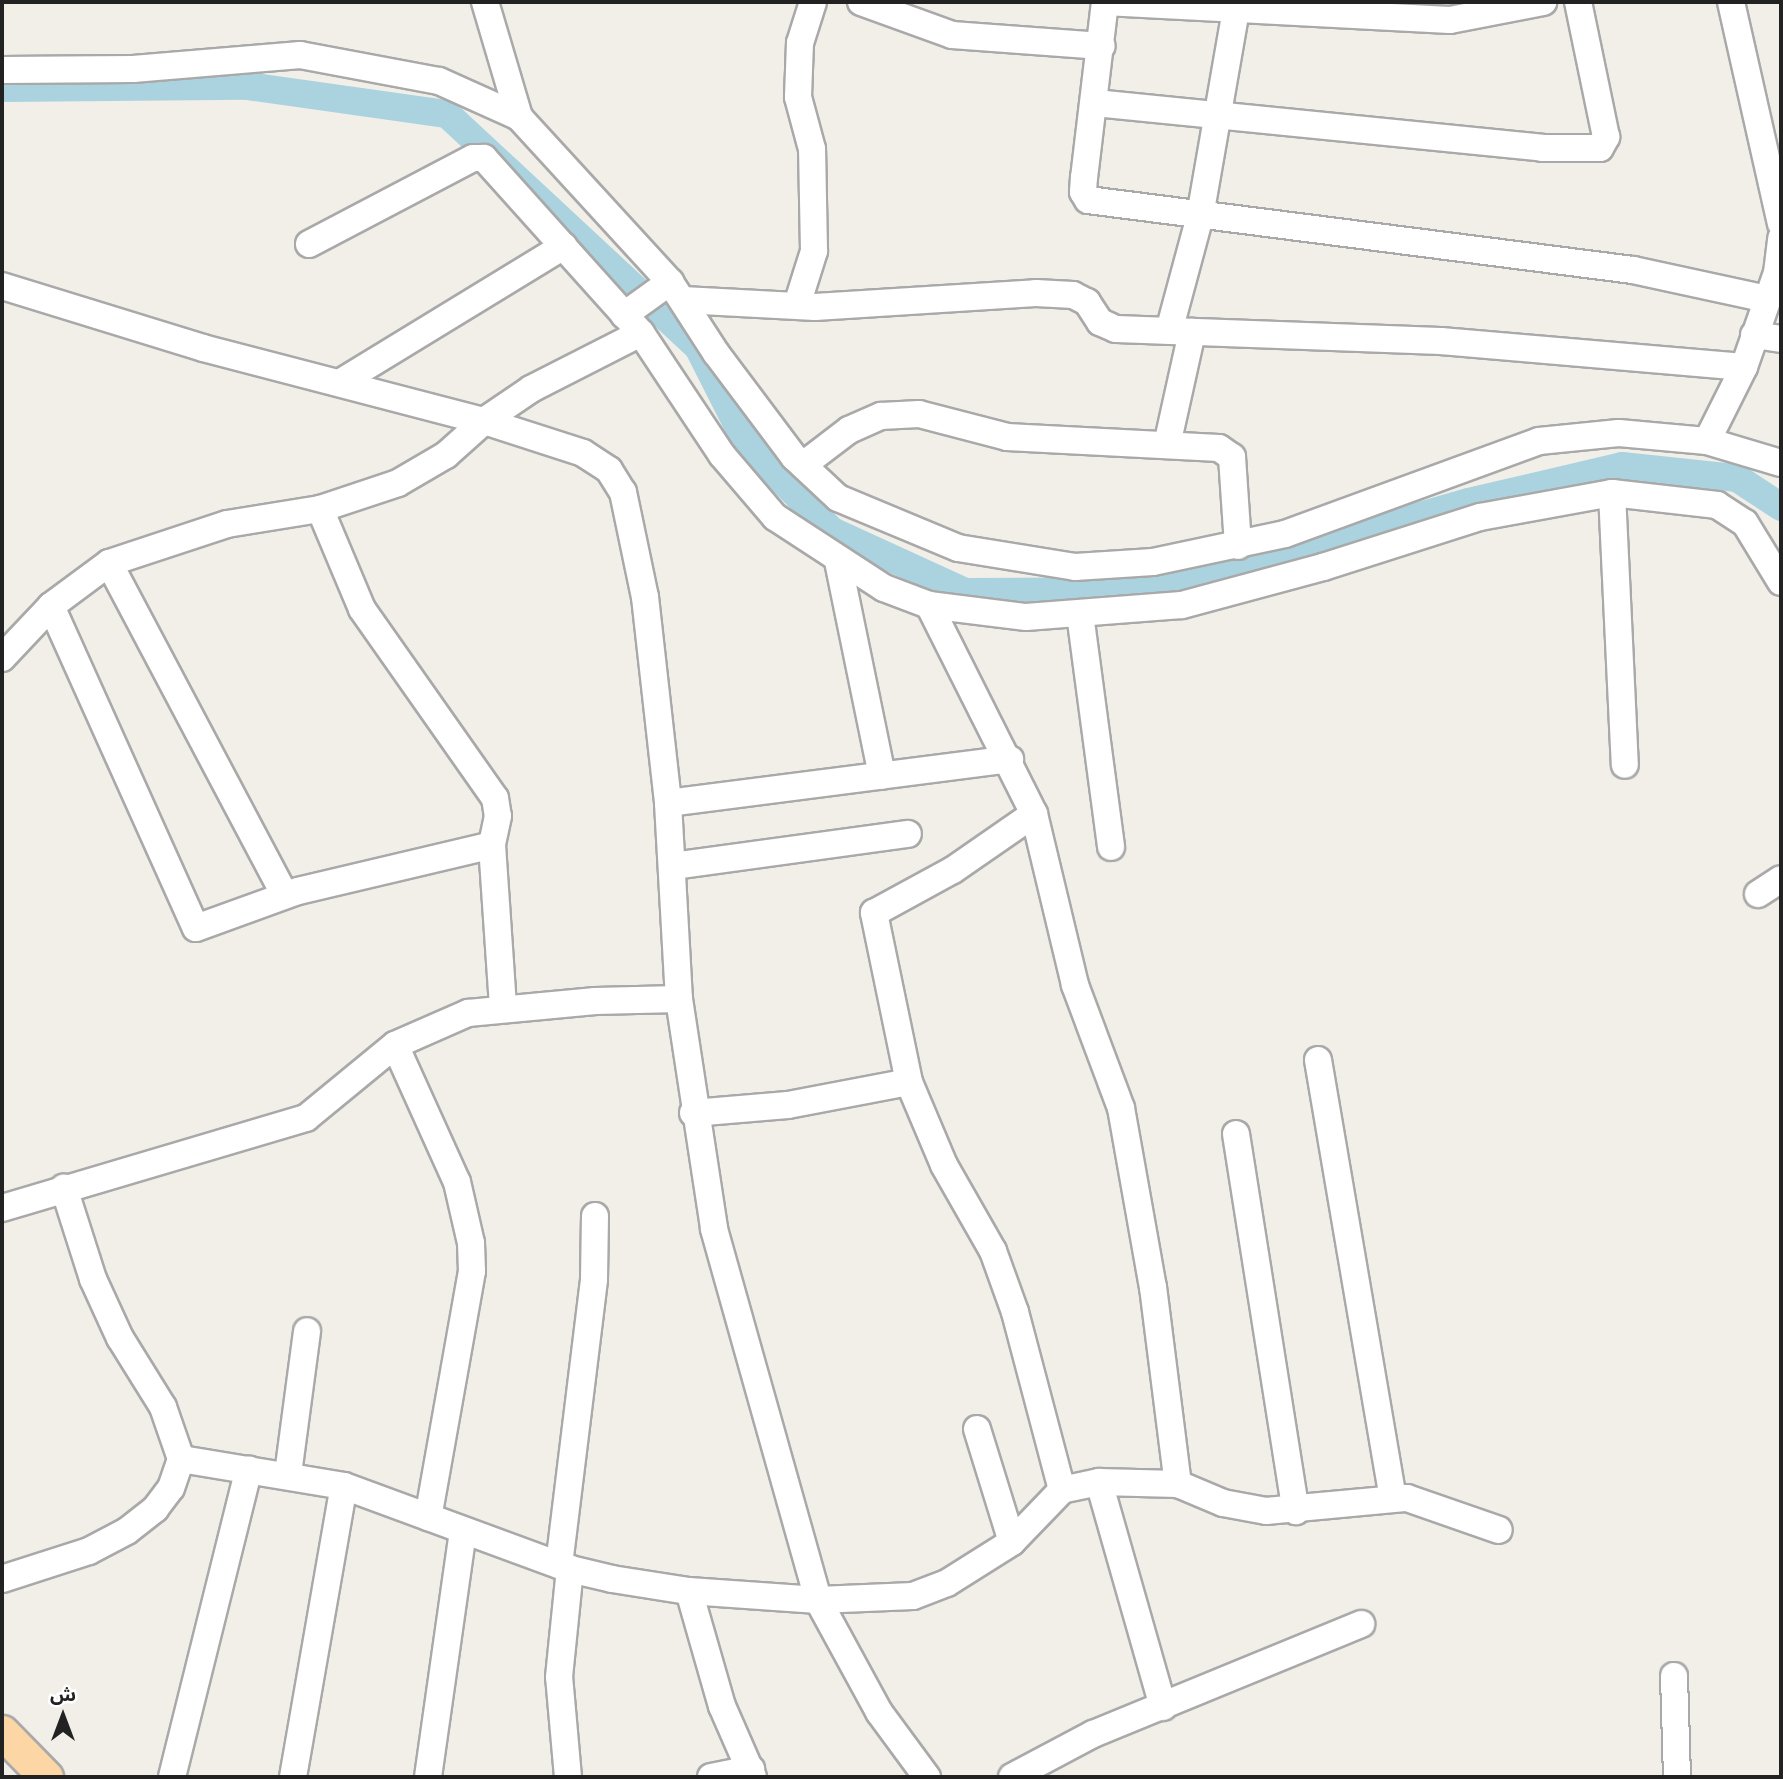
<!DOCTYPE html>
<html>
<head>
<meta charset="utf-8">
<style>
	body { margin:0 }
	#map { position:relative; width:1783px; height:1779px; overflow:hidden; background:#f2efe9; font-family:Cabin,"Noto Sans Arabic",sans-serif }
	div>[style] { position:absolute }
	.canal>* { height:28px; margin:-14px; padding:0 14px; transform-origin:14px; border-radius:14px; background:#aad3df }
	.roads { filter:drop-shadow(2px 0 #a9a9a9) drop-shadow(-2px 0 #a9a9a9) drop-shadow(0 2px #a9a9a9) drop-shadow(0 -2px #a9a9a9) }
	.minor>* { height:26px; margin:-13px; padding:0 13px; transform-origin:13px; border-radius:13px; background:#fff }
	.major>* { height:33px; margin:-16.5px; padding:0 16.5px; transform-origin:16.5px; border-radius:16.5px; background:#fcd6a4 }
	span { translate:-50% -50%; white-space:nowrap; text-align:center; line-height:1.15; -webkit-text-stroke:5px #fff; paint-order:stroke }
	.frame { position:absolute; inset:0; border:4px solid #222; pointer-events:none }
	.north { position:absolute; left:28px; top:1681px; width:70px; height:70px; -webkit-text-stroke:5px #fff; paint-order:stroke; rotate:0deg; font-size:19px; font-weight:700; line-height:28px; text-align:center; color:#222 }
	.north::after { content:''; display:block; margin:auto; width:24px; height:32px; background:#222; clip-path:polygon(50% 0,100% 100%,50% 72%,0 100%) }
</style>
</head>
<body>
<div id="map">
	<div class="canal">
		<div style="left:2px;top:88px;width:245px;rotate:-0.5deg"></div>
		<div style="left:247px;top:86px;width:202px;rotate:8deg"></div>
		<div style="left:447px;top:114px;width:342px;rotate:42.9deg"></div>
		<div style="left:698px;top:347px;width:109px;rotate:63.2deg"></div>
		<div style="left:747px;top:444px;width:122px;rotate:45.7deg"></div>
		<div style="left:832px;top:531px;width:146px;rotate:24.6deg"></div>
		<div style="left:965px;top:592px;width:193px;rotate:-0.3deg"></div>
		<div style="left:1158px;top:591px;width:323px;rotate:-16deg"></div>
		<div style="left:1469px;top:502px;width:157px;rotate:-13.2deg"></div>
		<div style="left:1622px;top:466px;width:116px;rotate:6deg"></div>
		<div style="left:1737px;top:478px;width:53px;rotate:33.4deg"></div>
	</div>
	<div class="roads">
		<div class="minor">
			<div style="left:485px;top:2px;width:120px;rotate:73.5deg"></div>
			<div style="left:519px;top:117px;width:224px;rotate:47.5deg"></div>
			<div style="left:861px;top:2px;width:97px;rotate:19.9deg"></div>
			<div style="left:952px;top:35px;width:150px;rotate:4.2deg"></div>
			<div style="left:1105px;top:2px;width:176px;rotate:96.8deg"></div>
			<div style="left:1084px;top:177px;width:15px;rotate:94deg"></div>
			<div style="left:1083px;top:192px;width:9px;rotate:58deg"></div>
			<div style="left:1088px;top:200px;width:549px;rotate:7.32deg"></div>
			<div style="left:1633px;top:270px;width:137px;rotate:12.2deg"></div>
			<div style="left:1105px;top:2px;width:345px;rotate:3deg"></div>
			<div style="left:1450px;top:20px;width:95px;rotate:-11deg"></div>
			<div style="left:1731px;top:2px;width:227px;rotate:77.3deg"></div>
			<div style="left:2px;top:70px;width:131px;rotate:-0.4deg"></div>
			<div style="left:133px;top:69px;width:168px;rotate:-4.8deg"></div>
			<div style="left:300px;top:55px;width:141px;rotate:10.6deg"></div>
			<div style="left:439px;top:81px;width:88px;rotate:24.2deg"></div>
			<div style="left:1095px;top:103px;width:449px;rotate:5.7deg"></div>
			<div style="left:1542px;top:148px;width:58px"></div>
			<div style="left:1600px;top:148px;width:13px;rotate:-61deg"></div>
			<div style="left:1606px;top:137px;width:138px;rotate:-101.7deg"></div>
			<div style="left:309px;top:244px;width:185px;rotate:-27.7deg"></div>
			<div style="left:473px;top:158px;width:11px"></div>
			<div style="left:484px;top:158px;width:235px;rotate:48.1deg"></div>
			<div style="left:641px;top:333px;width:146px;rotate:56.4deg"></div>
			<div style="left:722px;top:455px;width:82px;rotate:49.5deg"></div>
			<div style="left:775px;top:517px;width:130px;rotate:33.1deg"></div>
			<div style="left:884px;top:588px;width:48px;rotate:20.7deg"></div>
			<div style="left:929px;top:605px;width:98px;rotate:7.1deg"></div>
			<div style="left:1026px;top:617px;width:156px;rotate:-4.4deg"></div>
			<div style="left:1182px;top:605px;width:146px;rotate:-15.1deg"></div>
			<div style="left:1323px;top:567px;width:165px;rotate:-17.7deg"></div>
			<div style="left:1480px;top:517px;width:134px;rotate:-10.3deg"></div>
			<div style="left:1612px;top:493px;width:106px;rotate:6.5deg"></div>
			<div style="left:1717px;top:505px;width:33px;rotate:33deg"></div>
			<div style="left:1745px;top:523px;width:69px;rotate:58.6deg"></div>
			<div style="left:2px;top:286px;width:210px;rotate:17.1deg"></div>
			<div style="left:203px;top:348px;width:290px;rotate:14.6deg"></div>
			<div style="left:484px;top:421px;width:104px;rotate:17.9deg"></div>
			<div style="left:583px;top:453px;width:31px;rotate:33deg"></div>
			<div style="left:609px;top:470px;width:26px;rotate:58deg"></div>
			<div style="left:623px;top:492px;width:107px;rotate:78.2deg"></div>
			<div style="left:645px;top:597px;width:207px;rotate:83.6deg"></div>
			<div style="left:668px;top:803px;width:196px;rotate:86.8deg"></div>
			<div style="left:679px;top:999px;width:233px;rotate:81.3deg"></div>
			<div style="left:714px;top:1229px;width:385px;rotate:74.3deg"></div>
			<div style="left:818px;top:1600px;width:128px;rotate:61.4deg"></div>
			<div style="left:879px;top:1712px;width:81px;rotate:53.6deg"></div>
			<div style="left:683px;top:300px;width:132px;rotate:3deg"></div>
			<div style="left:815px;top:307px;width:221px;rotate:-3.6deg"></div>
			<div style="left:1036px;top:293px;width:37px;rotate:3deg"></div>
			<div style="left:1073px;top:295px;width:16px;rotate:27deg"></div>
			<div style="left:1087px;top:302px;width:24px;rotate:57deg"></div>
			<div style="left:1100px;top:322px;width:17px;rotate:24deg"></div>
			<div style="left:1116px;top:329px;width:325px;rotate:2.1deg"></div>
			<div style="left:1441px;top:341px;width:304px;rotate:4.9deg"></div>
			<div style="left:797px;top:305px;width:57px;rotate:-72.5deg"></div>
			<div style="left:814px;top:251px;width:102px;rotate:-91.1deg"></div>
			<div style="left:812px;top:149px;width:54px;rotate:-105.1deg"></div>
			<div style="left:798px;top:97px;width:54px;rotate:-87.9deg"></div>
			<div style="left:800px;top:43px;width:43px;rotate:-72.4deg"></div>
			<div style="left:624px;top:315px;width:57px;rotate:-35.7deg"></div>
			<div style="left:670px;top:282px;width:85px;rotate:57.1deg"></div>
			<div style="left:716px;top:353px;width:130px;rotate:53.1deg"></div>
			<div style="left:794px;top:457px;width:60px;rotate:43deg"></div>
			<div style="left:838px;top:498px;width:130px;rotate:22.6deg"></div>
			<div style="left:958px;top:548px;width:119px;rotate:9.2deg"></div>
			<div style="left:1075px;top:567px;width:78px;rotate:-3.7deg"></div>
			<div style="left:1153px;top:562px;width:135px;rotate:-12deg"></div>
			<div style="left:1285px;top:534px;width:270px;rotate:-20.1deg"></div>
			<div style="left:1539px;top:441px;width:80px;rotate:-5.7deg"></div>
			<div style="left:1619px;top:433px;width:88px;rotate:5.2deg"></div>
			<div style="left:1707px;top:441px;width:77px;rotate:16.6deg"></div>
			<div style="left:1169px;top:331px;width:119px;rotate:-74.9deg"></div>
			<div style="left:1200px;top:216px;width:209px;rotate:-80.1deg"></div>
			<div style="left:1754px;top:335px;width:27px;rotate:8deg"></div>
			<div style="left:341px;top:382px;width:261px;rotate:-31.4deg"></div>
			<div style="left:1707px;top:441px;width:83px;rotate:-63.4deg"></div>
			<div style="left:1744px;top:367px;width:100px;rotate:-70.7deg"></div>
			<div style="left:1777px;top:273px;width:35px;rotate:-83deg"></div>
			<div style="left:1167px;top:445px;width:116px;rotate:-77.5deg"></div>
			<div style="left:803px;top:465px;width:58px;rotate:-37.3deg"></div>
			<div style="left:849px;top:430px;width:35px;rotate:-24deg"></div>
			<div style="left:881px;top:416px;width:38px;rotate:-3deg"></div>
			<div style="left:919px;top:414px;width:91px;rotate:14.6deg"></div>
			<div style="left:1007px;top:437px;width:212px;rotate:3deg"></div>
			<div style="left:1219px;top:448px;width:16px;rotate:35deg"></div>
			<div style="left:1232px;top:457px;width:89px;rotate:86.1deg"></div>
			<div style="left:1612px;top:493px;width:272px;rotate:87.3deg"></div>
			<div style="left:320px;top:509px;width:108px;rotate:67.2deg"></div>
			<div style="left:362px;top:609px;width:231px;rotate:54.9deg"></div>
			<div style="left:495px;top:798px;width:18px;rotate:81deg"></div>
			<div style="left:498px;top:816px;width:30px;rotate:102deg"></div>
			<div style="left:492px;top:845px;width:163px;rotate:86.1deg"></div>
			<div style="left:838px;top:561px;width:219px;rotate:78.4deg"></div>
			<div style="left:109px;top:563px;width:376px;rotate:62.1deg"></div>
			<div style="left:929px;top:605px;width:234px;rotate:63.3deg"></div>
			<div style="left:1034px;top:814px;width:176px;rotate:76.5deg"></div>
			<div style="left:1075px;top:985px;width:131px;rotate:69.5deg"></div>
			<div style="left:1121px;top:1108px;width:182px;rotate:79.9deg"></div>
			<div style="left:1153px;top:1287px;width:199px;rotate:82.8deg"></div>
			<div style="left:1178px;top:1484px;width:79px;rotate:-178.5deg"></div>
			<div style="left:1099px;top:1482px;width:38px;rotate:168deg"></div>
			<div style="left:1062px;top:1490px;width:184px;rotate:-104.8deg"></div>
			<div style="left:1015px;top:1312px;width:65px;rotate:-109.8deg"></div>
			<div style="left:993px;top:1251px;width:99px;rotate:-119.7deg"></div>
			<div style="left:944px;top:1165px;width:90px;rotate:-112.9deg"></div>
			<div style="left:909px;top:1082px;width:173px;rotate:-101.7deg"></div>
			<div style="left:874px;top:913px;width:90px;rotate:-28.6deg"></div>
			<div style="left:953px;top:870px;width:98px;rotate:-34.7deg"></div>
			<div style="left:51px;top:606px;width:353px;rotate:65.8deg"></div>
			<div style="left:196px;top:928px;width:109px;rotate:-19.9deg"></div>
			<div style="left:298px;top:891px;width:199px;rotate:-13.3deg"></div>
			<div style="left:1080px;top:614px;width:235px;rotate:82.4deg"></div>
			<div style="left:2px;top:658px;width:71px;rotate:-46.7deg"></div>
			<div style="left:51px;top:606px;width:72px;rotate:-36.6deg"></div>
			<div style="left:109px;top:563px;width:124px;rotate:-18.3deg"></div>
			<div style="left:227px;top:524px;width:94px;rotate:-9.2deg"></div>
			<div style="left:320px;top:509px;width:82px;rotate:-18.4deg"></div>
			<div style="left:398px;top:483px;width:56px;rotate:-30.3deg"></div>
			<div style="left:446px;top:455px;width:51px;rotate:-41.8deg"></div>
			<div style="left:484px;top:421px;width:57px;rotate:-34.2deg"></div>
			<div style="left:531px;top:389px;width:123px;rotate:-27deg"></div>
			<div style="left:668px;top:803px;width:345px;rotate:-7.3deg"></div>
			<div style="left:673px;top:866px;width:237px;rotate:-7.8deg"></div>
			<div style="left:1758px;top:894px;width:27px;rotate:-33deg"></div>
			<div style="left:395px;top:1045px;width:150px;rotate:65.7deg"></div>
			<div style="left:457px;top:1182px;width:63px;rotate:77.1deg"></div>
			<div style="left:471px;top:1243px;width:28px;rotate:88deg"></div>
			<div style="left:472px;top:1271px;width:250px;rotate:100.1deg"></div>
			<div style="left:1318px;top:1060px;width:444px;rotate:80.3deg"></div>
			<div style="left:693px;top:1113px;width:95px;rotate:-4.8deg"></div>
			<div style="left:788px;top:1105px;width:123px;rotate:-10.8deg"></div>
			<div style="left:1236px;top:1134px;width:382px;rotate:81deg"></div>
			<div style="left:2px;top:1208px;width:317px;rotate:-16.5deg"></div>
			<div style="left:306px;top:1118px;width:115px;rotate:-39.4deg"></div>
			<div style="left:395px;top:1045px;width:80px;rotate:-23.7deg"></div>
			<div style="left:468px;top:1013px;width:128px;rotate:-5.4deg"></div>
			<div style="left:595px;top:1001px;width:84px;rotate:-1.4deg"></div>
			<div style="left:977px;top:1429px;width:118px;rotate:72.8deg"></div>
			<div style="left:181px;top:1459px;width:165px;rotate:9.4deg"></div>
			<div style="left:344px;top:1486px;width:241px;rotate:20.2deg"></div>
			<div style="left:570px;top:1569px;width:43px;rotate:13.4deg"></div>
			<div style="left:612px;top:1579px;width:78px;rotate:8.9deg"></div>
			<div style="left:689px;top:1591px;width:129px;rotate:4deg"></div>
			<div style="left:818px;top:1600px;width:95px;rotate:-2.4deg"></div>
			<div style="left:913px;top:1596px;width:36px;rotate:-21deg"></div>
			<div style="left:947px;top:1583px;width:77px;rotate:-32.2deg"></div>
			<div style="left:1012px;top:1542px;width:72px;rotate:-46.1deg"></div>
			<div style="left:288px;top:1474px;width:144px;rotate:-82.4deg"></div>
			<div style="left:1099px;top:1482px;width:234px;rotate:74.1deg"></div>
			<div style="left:1178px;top:1484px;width:49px;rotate:22.9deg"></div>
			<div style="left:1223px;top:1503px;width:44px;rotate:10.5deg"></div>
			<div style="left:1266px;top:1511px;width:142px;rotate:-5.3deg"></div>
			<div style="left:1407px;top:1498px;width:97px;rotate:19.2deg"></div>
			<div style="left:559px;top:1565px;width:288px;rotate:-83deg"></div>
			<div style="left:594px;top:1279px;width:63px;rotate:-89.1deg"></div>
			<div style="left:2px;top:1579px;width:91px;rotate:-17.8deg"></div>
			<div style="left:89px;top:1551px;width:43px;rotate:-27.8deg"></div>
			<div style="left:127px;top:1531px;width:36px;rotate:-38deg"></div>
			<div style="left:155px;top:1509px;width:26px;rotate:-53deg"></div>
			<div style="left:171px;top:1488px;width:31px;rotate:-71deg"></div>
			<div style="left:181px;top:1459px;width:55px;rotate:-109.1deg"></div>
			<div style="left:163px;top:1407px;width:81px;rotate:-121.9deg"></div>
			<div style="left:120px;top:1338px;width:65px;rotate:-114.6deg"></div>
			<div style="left:93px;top:1279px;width:96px;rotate:-107.7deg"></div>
			<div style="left:689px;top:1591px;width:120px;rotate:74deg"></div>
			<div style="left:722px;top:1706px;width:77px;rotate:66.4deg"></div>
			<div style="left:1674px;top:1676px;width:101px;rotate:88.3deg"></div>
			<div style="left:172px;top:1777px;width:317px;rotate:-76deg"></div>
			<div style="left:293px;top:1777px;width:295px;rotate:-80.1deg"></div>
			<div style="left:428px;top:1777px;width:247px;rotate:-81.9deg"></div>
			<div style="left:568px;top:1777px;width:100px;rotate:-95.1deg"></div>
			<div style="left:559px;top:1677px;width:109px;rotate:-84.2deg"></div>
			<div style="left:711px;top:1777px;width:41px;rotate:-11.3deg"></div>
			<div style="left:1012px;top:1777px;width:92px;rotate:-28deg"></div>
			<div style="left:1093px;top:1734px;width:290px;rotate:-22.3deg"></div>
		</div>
		<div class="major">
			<div style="left:2px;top:1732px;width:63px;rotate:45.6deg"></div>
		</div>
	</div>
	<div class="frame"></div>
	<div class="north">ش</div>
</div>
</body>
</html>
